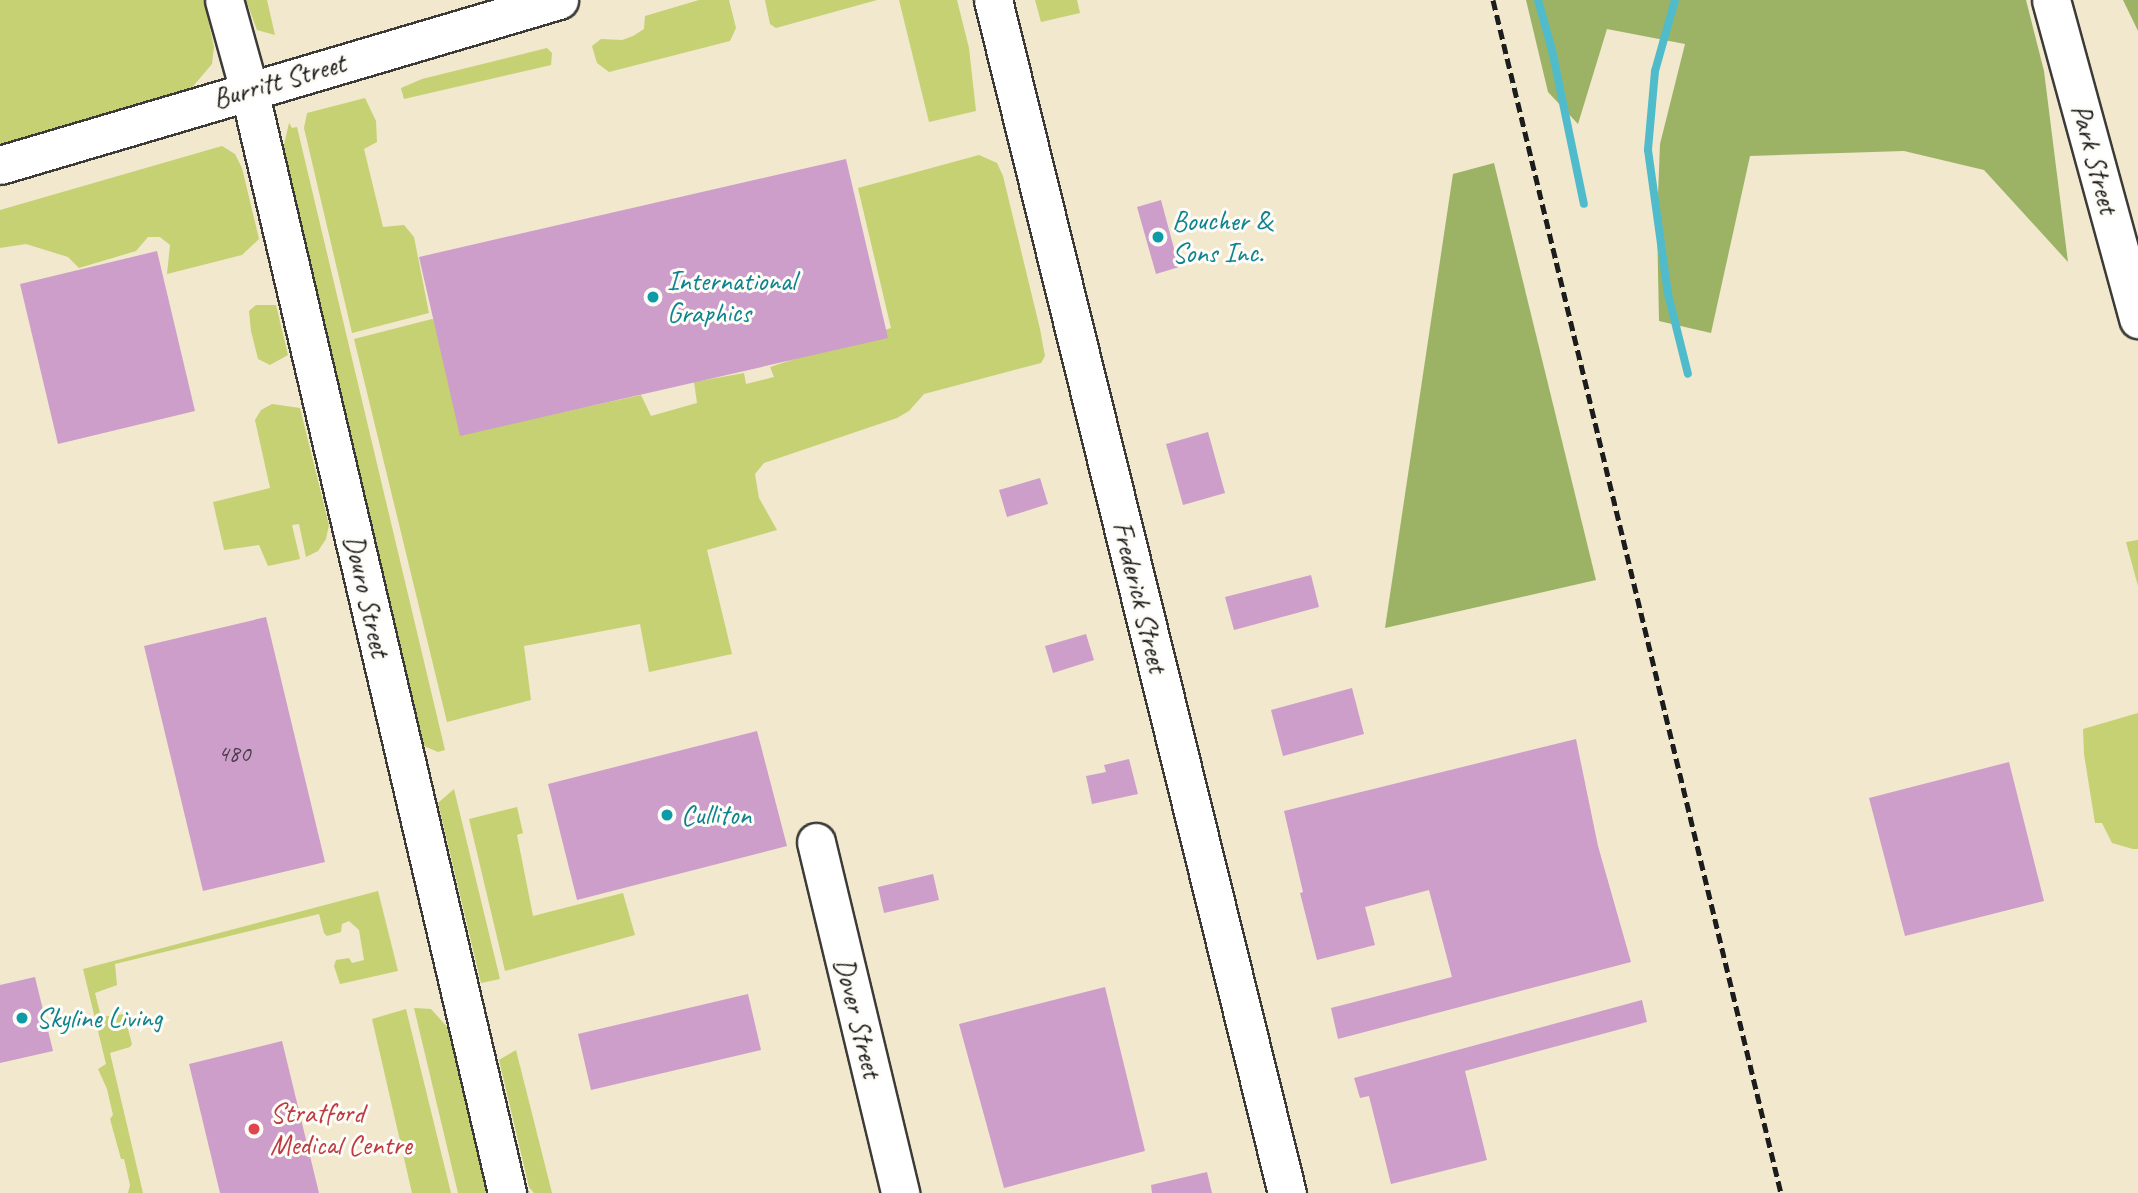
<!DOCTYPE html>
<html>
<head>
<meta charset="utf-8">
<style>
	body { margin:0 }
	#map { position:relative; width:2138px; height:1193px; overflow:hidden; background:#f1e8ce; font-family:Caveat,sans-serif }
	div>[style] { position:absolute }
	.green>* { inset:0; background:#c5d173 }
	.forest>* { inset:0; background:#9cb365 }
	.stream>* { height:8px; margin:-4px; padding:0 4px; transform-origin:4px; border-radius:4px; background:#50bccb }
	.building>* { inset:0; background:#cd9eca }
	.roads { filter:drop-shadow(2px 0 #3c3b37) drop-shadow(-2px 0 #3c3b37) drop-shadow(0 2px #3c3b37) drop-shadow(0 -2px #3c3b37) }
	.minor>* { height:37px; margin:-18.5px; padding:0 18.5px; transform-origin:18.5px; border-radius:18.5px; background:#fff }
	.rail>* { height:5px; margin-top:-2.5px; transform-origin:0; background:repeating-linear-gradient(90deg,#1c1c1c 0 10px,transparent 0 15px) }
	.dots>* { width:19px; height:19px; translate:-50% -50%; box-sizing:border-box; border:4px solid #fdfcf7; border-radius:50% }
	span { translate:-50% -50%; white-space:nowrap; text-align:center; line-height:1.15; -webkit-text-stroke:6px #fdfcf7; paint-order:stroke }
	.number-label { font-size:24px; color:#483c48 }
	.number-label span { -webkit-text-stroke-width:0 }
	.street-label { font-size:28px; color:#1c1c1c }
	.culture-label { font-size:28px; color:#0d838f }
	.left { translate:0 -50%; text-align:left }
	.health-label { font-size:28px; color:#be3a42 }
</style>
</head>
<body>
<div id="map">
	<div class="green">
		<div style="clip-path:polygon(0 0,204px 0,214px 47px,212px 64px,189px 91px,0 149px)"></div>
		<div style="clip-path:polygon(246px 0,267px 0,275px 35px,257px 30px)"></div>
		<div style="clip-path:polygon(699px 0,729px 0,736px 28px,730px 41px,609px 72px,597px 63px,592px 46px,601px 39px,622px 40px,633px 36px,644px 29px,645px 16px)"></div>
		<div style="clip-path:polygon(765px 0,877px 0,776px 28px,770px 24px)"></div>
		<div style="clip-path:polygon(899px 0,957px 0,969px 48px,976px 111px,929px 122px)"></div>
		<div style="clip-path:polygon(1035px 0,1077px 0,1080px 13px,1041px 22px)"></div>
		<div style="clip-path:polygon(547px 48px,552px 53px,551px 65px,404px 99px,401px 88px,422px 79px)"></div>
		<div style="clip-path:polygon(365px 98px,376px 121px,377px 142px,364px 149px,383px 227px,404px 225px,414px 237px,429px 313px,352px 333px,304px 128px,307px 113px)"></div>
		<div style="clip-path:polygon(289px 123px,292px 128px,297px 127px,445px 750px,438px 752px,424px 746px,397px 639px,295px 210px,283px 149px)"></div>
		<div style="clip-path:polygon(222px 146px,235px 154px,242px 168px,259px 239px,242px 255px,167px 274px,170px 245px,160px 237px,148px 237px,136px 251px,79px 268px,68px 257px,26px 244px,0 248px,0 210px)"></div>
		<div style="clip-path:polygon(979px 155px,997px 163px,1003px 176px,1040px 329px,1045px 356px,1041px 363px,924px 394px,909px 411px,897px 418px,764px 463px,755px 474px,759px 498px,777px 530px,707px 550px,732px 654px,649px 672px,640px 624px,524px 646px,531px 700px,447px 722px,354px 339px,432px 319px,437px 321px,463px 434px,641px 395px,651px 416px,697px 403px,694px 382px,744px 373px,746px 384px,774px 377px,770px 367px,891px 328px,858px 188px)"></div>
		<div style="clip-path:polygon(256px 305px,276px 305px,288px 355px,270px 365px,258px 359px,251px 331px,249px 311px)"></div>
		<div style="clip-path:polygon(272px 404px,300px 408px,329px 525px,326px 539px,318px 551px,306px 557px,299px 524px,292px 525px,300px 559px,268px 566px,259px 545px,224px 550px,213px 502px,270px 488px,255px 420px,261px 410px)"></div>
		<div style="clip-path:polygon(2138px 540px,2138px 586px,2126px 542px)"></div>
		<div style="clip-path:polygon(2138px 713px,2138px 849px,2133px 849px,2112px 843px,2102px 823px,2095px 823px,2084px 754px,2083px 729px)"></div>
		<div style="clip-path:polygon(454px 789px,500px 979px,481px 983px,438px 803px)"></div>
		<div style="clip-path:polygon(517px 807px,523px 833px,517px 835px,533px 916px,623px 893px,635px 935px,505px 971px,469px 819px)"></div>
		<div style="clip-path:polygon(378px 891px,398px 971px,340px 984px,334px 966px,336px 960px,349px 958px,352px 963px,364px 960px,359px 930px,349px 921px,342px 924px,341px 932px,327px 936px,324px 933px,319px 914px,115px 964px,117px 985px,95px 993px,101px 1017px,124px 1014px,132px 1044px,130px 1047px,110px 1053px,143px 1193px,128px 1193px,130px 1185px,124px 1159px,121px 1159px,110px 1119px,113px 1115px,107px 1089px,98px 1069px,106px 1064px,83px 969px)"></div>
		<div style="clip-path:polygon(414px 1008px,431px 1009px,449px 1029px,488px 1193px,458px 1193px)"></div>
		<div style="clip-path:polygon(406px 1009px,451px 1193px,412px 1193px,372px 1019px)"></div>
		<div style="clip-path:polygon(516px 1050px,552px 1193px,534px 1193px,529px 1187px,499px 1060px)"></div>
	</div>
	<div class="forest">
		<div style="clip-path:polygon(1526px 0,2026px 0,2044px 71px,2068px 262px,1984px 170px,1904px 151px,1750px 156px,1711px 333px,1659px 321px,1657px 221px,1660px 144px,1685px 44px,1607px 29px,1578px 124px,1548px 92px)"></div>
		<div style="clip-path:polygon(2123px 0,2138px 0,2138px 31px)"></div>
		<div style="clip-path:polygon(1494px 163px,1596px 580px,1385px 628px,1453px 174px)"></div>
	</div>
	<div class="stream">
		<div style="left:1538px;top:0;width:52px;rotate:74.4deg"></div>
		<div style="left:1552px;top:50px;width:157px;rotate:78.3deg"></div>
		<div style="left:1675px;top:0;width:74px;rotate:105.7deg"></div>
		<div style="left:1655px;top:71px;width:79px;rotate:95.1deg"></div>
		<div style="left:1648px;top:150px;width:145px;rotate:82.1deg"></div>
		<div style="left:1668px;top:294px;width:82px;rotate:76deg"></div>
	</div>
	<div class="building">
		<div style="clip-path:polygon(846px 159px,888px 338px,460px 436px,419px 257px)"></div>
		<div style="clip-path:polygon(1161px 200px,1179px 267px,1156px 274px,1137px 207px)"></div>
		<div style="clip-path:polygon(157px 251px,195px 411px,58px 444px,20px 284px)"></div>
		<div style="clip-path:polygon(1208px 432px,1225px 493px,1183px 505px,1166px 444px)"></div>
		<div style="clip-path:polygon(1040px 478px,1048px 504px,1007px 517px,999px 490px)"></div>
		<div style="clip-path:polygon(1311px 575px,1319px 607px,1234px 630px,1225px 597px)"></div>
		<div style="clip-path:polygon(266px 617px,325px 862px,203px 891px,144px 646px)"></div>
		<div style="clip-path:polygon(1086px 634px,1094px 660px,1053px 673px,1045px 646px)"></div>
		<div style="clip-path:polygon(1352px 688px,1364px 734px,1283px 756px,1271px 710px)"></div>
		<div style="clip-path:polygon(757px 731px,787px 846px,577px 900px,548px 784px)"></div>
		<div style="clip-path:polygon(1576px 739px,1598px 846px,1631px 962px,1338px 1039px,1331px 1008px,1452px 977px,1429px 890px,1365px 907px,1375px 945px,1317px 960px,1300px 893px,1303px 892px,1284px 811px)"></div>
		<div style="clip-path:polygon(1129px 759px,1138px 794px,1092px 804px,1086px 776px,1106px 772px,1104px 765px)"></div>
		<div style="clip-path:polygon(2009px 762px,2044px 901px,1905px 936px,1869px 798px)"></div>
		<div style="clip-path:polygon(933px 874px,939px 900px,884px 913px,878px 887px)"></div>
		<div style="clip-path:polygon(35px 977px,53px 1051px,0 1063px,0 985px)"></div>
		<div style="clip-path:polygon(1105px 987px,1145px 1151px,1004px 1188px,959px 1024px)"></div>
		<div style="clip-path:polygon(748px 994px,761px 1050px,591px 1090px,578px 1034px)"></div>
		<div style="clip-path:polygon(1642px 1000px,1647px 1022px,1465px 1071px,1487px 1160px,1391px 1184px,1369px 1096px,1360px 1098px,1354px 1078px)"></div>
		<div style="clip-path:polygon(282px 1041px,319px 1193px,220px 1193px,189px 1064px)"></div>
		<div style="clip-path:polygon(1207px 1172px,1212px 1193px,1152px 1193px,1151px 1185px)"></div>
	</div>
	<div class="roads">
		<div class="minor">
			<div style="left:224px;top:0;width:93px;rotate:74.5deg"></div>
			<div style="left:249px;top:90px;width:1133px;rotate:76.83deg"></div>
			<div style="left:993px;top:0;width:1229px;rotate:76.16deg"></div>
			<div style="left:2051px;top:0;width:331px;rotate:74.7deg"></div>
			<div style="left:0;top:165px;width:583px;rotate:-16.45deg"></div>
			<div style="left:816px;top:842px;width:361px;rotate:76.5deg"></div>
		</div>
	</div>
	<div class="rail">
		<div style="left:1493px;top:0;width:1227px;rotate:76.43deg"></div>
	</div>
	<div class="dots">
		<div style="left:1158px;top:237px;background:#0f9aa8"></div>
		<div style="left:653px;top:297px;background:#0f9aa8"></div>
		<div style="left:667px;top:815px;background:#0f9aa8"></div>
		<div style="left:22px;top:1018px;background:#0f9aa8"></div>
		<div style="left:254px;top:1129px;background:#e0444e"></div>
	</div>
	<div class="number-label">
		<span style="left:234px;top:754px">480</span>
	</div>
	<div class="street-label">
		<span style="left:279px;top:81px;rotate:-16deg">Burritt Street</span>
		<span style="left:2095px;top:159px;rotate:75deg">Park Street</span>
		<span style="left:367px;top:596px;rotate:77deg">Douro Street</span>
		<span style="left:1140px;top:597px;rotate:76deg">Frederick Street</span>
		<span style="left:858px;top:1018px;rotate:76deg">Dover Street</span>
	</div>
	<div class="culture-label">
		<span class="left" style="left:1172px;top:237px">Boucher &amp;<br>Sons Inc.</span>
		<span class="left" style="left:667px;top:297px">International<br>Graphics</span>
		<span class="left" style="left:681px;top:815px">Culliton</span>
		<span class="left" style="left:36px;top:1018px">Skyline Living</span>
	</div>
	<div class="health-label">
		<span class="left" style="left:270px;top:1129px">Stratford<br>Medical Centre</span>
	</div>
</div>
</body>
</html>
